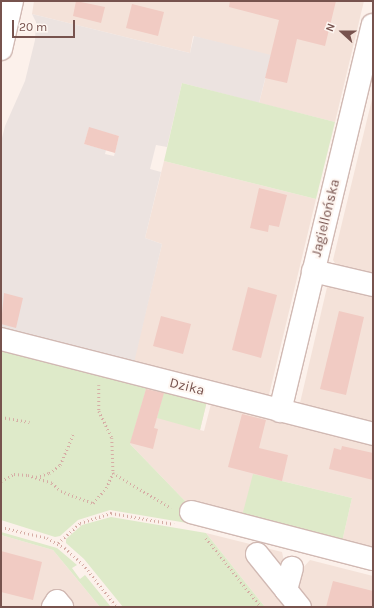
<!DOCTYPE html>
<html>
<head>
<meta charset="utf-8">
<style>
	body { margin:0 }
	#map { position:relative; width:374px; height:608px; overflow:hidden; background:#fcf1eb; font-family:Karla,sans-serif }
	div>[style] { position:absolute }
	.residential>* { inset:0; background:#f4e2d9 }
	.industrial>* { inset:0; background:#ece3e0 }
	.green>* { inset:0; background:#deeac9 }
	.building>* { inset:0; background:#f1cbc3 }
	.path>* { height:2.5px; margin-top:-1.25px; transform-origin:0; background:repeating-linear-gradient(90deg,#d6ada5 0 1px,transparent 0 4px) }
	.roads { filter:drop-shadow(1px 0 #d1b9b3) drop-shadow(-1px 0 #d1b9b3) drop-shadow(0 1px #d1b9b3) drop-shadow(0 -1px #d1b9b3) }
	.minor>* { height:22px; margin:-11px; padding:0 11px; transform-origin:11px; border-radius:11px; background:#fff }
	span { translate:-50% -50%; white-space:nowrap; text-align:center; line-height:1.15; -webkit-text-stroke:4px #fef6f1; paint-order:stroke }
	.street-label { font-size:14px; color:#77534e }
	.frame { position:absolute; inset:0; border:2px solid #77534e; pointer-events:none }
	.north { position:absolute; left:322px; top:12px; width:40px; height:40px; -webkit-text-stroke:3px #fef6f1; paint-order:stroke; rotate:291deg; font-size:11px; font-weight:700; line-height:16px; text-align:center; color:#77534e }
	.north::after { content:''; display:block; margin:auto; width:14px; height:18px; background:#77534e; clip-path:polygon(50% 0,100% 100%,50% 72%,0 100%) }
	.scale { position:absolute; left:12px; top:20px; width:63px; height:18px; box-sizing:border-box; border:2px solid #77534e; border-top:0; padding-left:5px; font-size:12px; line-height:14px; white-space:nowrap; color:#77534e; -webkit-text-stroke:3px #fef6f1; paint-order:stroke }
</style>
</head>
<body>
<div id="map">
	<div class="residential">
		<div style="clip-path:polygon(34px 1px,364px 1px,335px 122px,259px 103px,271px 56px,193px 36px,190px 53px,32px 14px)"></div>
		<div style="clip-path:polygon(373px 95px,373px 279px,340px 271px,333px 260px)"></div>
		<div style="clip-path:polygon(164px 161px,316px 199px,268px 399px,133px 364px,162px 244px,145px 238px)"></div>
		<div style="clip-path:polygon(328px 283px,373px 292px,373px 426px,301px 407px,300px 403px)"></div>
		<div style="clip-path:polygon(111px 376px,207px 401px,200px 430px,204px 431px,211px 404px,373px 444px,373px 550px,342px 542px,352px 498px,282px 481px,242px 516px,186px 502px,130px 444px)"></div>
		<div style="clip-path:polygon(206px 533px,282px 552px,285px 566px,301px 570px,310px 560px,373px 576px,373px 607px,265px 607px)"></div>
		<div style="clip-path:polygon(1px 535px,53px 550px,100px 607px,1px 607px)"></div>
	</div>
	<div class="industrial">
		<div style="clip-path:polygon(evenodd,32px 14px,190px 53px,194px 36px,271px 55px,259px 103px,182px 83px,167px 147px,156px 145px,150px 169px,161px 172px,145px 238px,162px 244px,134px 363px,1px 329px,1px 142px,5px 126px,25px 81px,35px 40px,36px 22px,32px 14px,89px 128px,119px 136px,114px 156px,105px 154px,106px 150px,84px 144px,89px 128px)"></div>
	</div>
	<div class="green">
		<div style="clip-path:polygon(182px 83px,335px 122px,316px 199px,164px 161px)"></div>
		<div style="clip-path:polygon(1px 347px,207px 401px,200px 430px,157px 418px,164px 391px,147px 386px,130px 444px,186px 502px,199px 525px,110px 510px,78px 520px,60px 536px,55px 537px,1px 520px)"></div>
		<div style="clip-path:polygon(253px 474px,352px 498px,342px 542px,242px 516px)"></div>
		<div style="clip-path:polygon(111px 517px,206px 533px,265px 607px,123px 607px,84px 559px,66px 543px,66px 539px,82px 525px)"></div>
		<div style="clip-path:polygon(1px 532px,57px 548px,77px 565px,72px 568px,80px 579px,85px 575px,111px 607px,100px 607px,53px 550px,1px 535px)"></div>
	</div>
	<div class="building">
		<div style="clip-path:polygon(76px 1px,105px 7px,101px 23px,73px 16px)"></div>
		<div style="clip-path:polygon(230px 1px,336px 1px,325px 46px,297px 39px,287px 83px,265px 78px,279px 20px,229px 7px)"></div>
		<div style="clip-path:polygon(132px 4px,164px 12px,158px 36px,126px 28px)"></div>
		<div style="clip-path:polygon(89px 127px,119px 136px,115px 153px,84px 144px)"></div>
		<div style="clip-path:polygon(259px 188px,287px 195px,279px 227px,269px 225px,268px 232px,250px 228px)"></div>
		<div style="clip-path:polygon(248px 287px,277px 295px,261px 358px,232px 350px)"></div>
		<div style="clip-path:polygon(4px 293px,23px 298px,16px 328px,1px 324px)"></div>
		<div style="clip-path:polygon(339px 311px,364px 317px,346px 395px,320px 389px)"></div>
		<div style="clip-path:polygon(161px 316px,191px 324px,183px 354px,153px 346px)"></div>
		<div style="clip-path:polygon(146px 389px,164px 393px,154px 428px,158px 429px,153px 449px,130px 443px)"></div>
		<div style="clip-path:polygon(242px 414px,266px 420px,259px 448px,288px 455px,282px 481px,228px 467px)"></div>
		<div style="clip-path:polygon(342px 446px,373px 453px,373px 480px,329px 469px,334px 448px,341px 450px)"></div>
		<div style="clip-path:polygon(1px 551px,42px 562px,33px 600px,1px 592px)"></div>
		<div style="clip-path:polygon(333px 581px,373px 591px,373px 607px,326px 607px)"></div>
	</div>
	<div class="path">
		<div style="left:99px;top:385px;width:26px;rotate:90deg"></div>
		<div style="left:99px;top:411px;width:30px;rotate:64deg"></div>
		<div style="left:112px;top:438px;width:35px;rotate:88deg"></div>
		<div style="left:113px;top:473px;width:68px;rotate:31.1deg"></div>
		<div style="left:1px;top:417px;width:29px;rotate:10deg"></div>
		<div style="left:36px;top:477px;width:14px;rotate:-17deg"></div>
		<div style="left:49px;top:473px;width:14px;rotate:-36deg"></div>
		<div style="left:60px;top:465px;width:34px;rotate:-67deg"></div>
		<div style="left:1px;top:481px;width:15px;rotate:-28deg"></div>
		<div style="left:14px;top:474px;width:14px;rotate:4deg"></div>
		<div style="left:28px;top:475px;width:25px;rotate:18deg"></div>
		<div style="left:52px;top:483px;width:12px;rotate:42deg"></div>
		<div style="left:61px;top:491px;width:34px;rotate:21deg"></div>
		<div style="left:93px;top:503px;width:20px;rotate:-49deg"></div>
		<div style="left:106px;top:488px;width:17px;rotate:-65deg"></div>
		<div style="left:1px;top:527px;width:47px;rotate:13.4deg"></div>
		<div style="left:47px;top:538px;width:21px;rotate:29deg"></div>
		<div style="left:65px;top:548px;width:24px;rotate:42deg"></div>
		<div style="left:83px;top:564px;width:55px;rotate:51.7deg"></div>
		<div style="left:206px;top:538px;width:88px;rotate:51.4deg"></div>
		<div style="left:58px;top:543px;width:30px;rotate:-42deg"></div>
		<div style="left:80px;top:523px;width:33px;rotate:-18deg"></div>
		<div style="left:111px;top:513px;width:64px;rotate:9.9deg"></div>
	</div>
	<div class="roads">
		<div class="minor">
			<div style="left:1px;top:49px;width:49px;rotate:-77.1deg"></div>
			<div style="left:313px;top:271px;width:62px;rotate:13.1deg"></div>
			<div style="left:1px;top:339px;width:384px;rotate:14.3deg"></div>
			<div style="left:280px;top:411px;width:397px;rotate:-76.5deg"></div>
			<div style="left:191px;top:512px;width:188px;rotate:14.5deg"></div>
			<div style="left:257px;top:554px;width:46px;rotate:51.1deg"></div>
			<div style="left:286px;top:590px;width:23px;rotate:-75deg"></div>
			<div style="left:286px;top:590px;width:22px;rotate:51deg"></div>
			<div style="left:53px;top:607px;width:7px;rotate:-56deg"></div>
			<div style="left:57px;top:601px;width:8px;rotate:50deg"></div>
		</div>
	</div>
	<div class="street-label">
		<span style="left:326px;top:218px;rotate:-76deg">Jagiellońska</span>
		<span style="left:187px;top:387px;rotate:14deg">Dzika</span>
	</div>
	<div class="frame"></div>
	<div class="north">N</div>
	<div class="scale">20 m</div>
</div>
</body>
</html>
